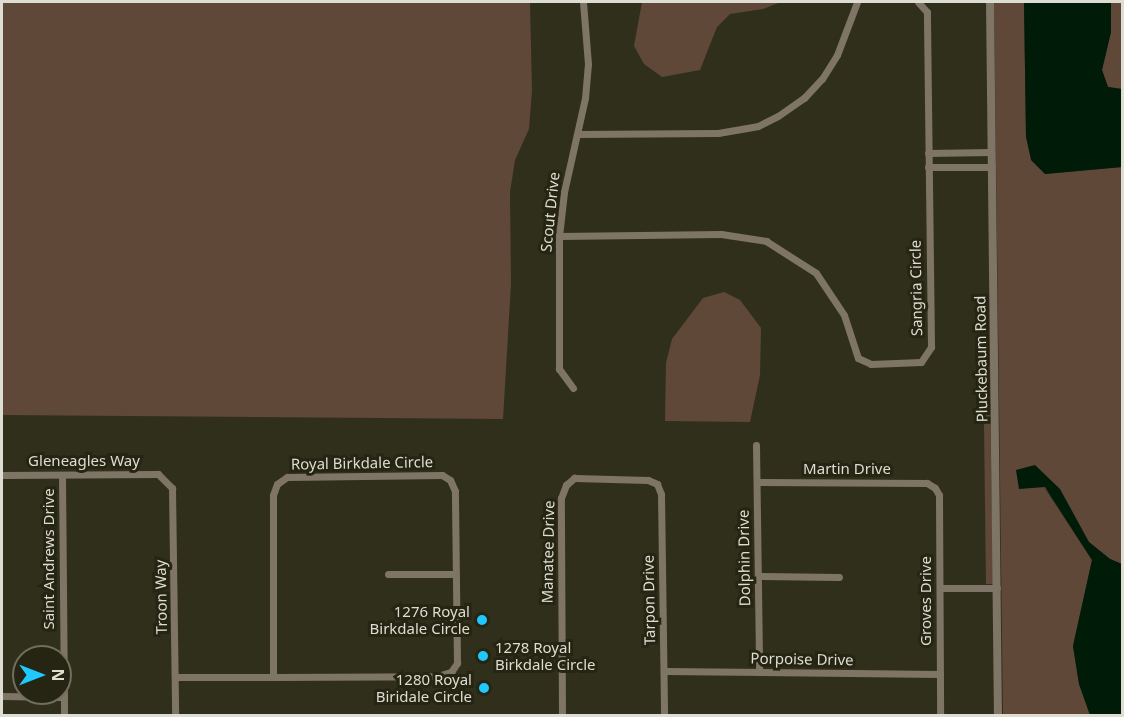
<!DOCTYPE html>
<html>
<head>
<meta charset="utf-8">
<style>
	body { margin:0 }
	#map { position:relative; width:1124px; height:717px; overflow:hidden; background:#302f1c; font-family:"Noto Sans",sans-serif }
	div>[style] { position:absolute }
	.green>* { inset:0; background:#5f4838 }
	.water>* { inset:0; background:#001b08 }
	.minor>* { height:7px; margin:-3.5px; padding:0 3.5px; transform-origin:3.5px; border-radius:3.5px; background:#7e7566 }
	.tertiary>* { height:8px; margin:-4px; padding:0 4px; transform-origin:4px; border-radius:4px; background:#7e7566 }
	.dots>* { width:16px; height:16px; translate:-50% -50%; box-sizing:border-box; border:3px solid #262513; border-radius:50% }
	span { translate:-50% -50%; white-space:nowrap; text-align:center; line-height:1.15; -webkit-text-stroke:6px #262513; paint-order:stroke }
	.street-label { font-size:15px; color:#deddd2 }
	.poi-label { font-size:15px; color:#deddd2 }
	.right { translate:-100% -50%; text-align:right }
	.left { translate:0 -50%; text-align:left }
	.frame { position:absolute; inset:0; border:3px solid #deddd2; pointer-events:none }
	.north { position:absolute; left:12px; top:645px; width:60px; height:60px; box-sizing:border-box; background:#262513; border:2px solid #706f5f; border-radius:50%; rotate:90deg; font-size:16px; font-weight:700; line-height:24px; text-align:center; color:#deddd2 }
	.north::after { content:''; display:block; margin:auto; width:21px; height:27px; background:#20c9fd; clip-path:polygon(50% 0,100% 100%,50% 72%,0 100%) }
</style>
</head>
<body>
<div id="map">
	<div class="green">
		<div style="clip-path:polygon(2px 2px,530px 2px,532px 91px,529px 129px,515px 160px,510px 192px,511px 284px,503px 419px,2px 415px)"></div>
		<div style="clip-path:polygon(642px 2px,781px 2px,763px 9px,730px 14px,717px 27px,700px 70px,662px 77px,644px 64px,634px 46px)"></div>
		<div style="clip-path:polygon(994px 2px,1024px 2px,1026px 137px,1045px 174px,1122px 167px,1122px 564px,1110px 559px,1089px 542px,1044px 487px,1092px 560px,1073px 646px,1079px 684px,1090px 715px,1003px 715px)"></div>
		<div style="clip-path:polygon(1111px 2px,1122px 2px,1122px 89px,1108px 87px,1102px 70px,1111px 32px)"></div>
		<div style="clip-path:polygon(724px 292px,740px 300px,761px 328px,760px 375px,750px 422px,665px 421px,666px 363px,672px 339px,703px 298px)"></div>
		<div style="clip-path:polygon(989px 325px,993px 584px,986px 584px,984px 424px)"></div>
	</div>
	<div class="water">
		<div style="clip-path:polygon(1024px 2px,1111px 2px,1111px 32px,1102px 70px,1108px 87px,1122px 89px,1122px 167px,1045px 174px,1031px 160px,1026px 137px)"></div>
		<div style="clip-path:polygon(1035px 465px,1060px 489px,1089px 542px,1110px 559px,1122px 564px,1122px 715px,1090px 715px,1079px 684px,1073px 646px,1092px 560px,1045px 487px,1019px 489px,1016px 470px)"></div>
	</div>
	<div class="minor">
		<div style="left:578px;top:134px;width:140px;rotate:-0.4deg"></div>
		<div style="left:718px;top:133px;width:41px;rotate:-9.9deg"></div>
		<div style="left:758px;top:126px;width:22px;rotate:-27deg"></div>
		<div style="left:778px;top:116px;width:32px;rotate:-35deg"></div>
		<div style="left:804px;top:98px;width:26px;rotate:-47deg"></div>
		<div style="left:822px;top:79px;width:28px;rotate:-58deg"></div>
		<div style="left:837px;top:55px;width:57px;rotate:-69.3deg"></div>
		<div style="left:928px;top:153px;width:63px;rotate:-0.9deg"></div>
		<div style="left:928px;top:167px;width:64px"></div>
		<div style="left:559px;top:236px;width:162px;rotate:-0.7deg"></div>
		<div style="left:721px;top:234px;width:46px;rotate:8.8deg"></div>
		<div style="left:766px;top:241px;width:59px;rotate:32.6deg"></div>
		<div style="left:816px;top:273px;width:50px;rotate:56.3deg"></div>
		<div style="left:844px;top:315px;width:45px;rotate:72deg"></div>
		<div style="left:858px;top:358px;width:14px;rotate:25deg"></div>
		<div style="left:871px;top:364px;width:50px;rotate:-2.3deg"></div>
		<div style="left:921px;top:362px;width:18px;rotate:-56deg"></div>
		<div style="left:931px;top:347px;width:335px;rotate:-90.7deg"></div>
		<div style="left:927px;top:12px;width:13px;rotate:-132deg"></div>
		<div style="left:573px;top:388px;width:24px;rotate:-126deg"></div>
		<div style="left:559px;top:369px;width:133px;rotate:-90deg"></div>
		<div style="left:559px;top:236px;width:44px;rotate:-83.5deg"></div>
		<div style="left:564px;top:192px;width:96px;rotate:-77.4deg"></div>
		<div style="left:585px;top:98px;width:34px;rotate:-85deg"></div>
		<div style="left:588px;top:64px;width:62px;rotate:-94.6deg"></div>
		<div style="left:756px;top:445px;width:227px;rotate:89.2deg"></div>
		<div style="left:2px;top:475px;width:156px;rotate:-0.4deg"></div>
		<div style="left:158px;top:474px;width:20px;rotate:45deg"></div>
		<div style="left:172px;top:488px;width:228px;rotate:89.2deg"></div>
		<div style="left:62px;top:475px;width:241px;rotate:89.5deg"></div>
		<div style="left:757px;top:482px;width:170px;rotate:0.3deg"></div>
		<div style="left:927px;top:483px;width:9px;rotate:32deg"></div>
		<div style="left:935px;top:488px;width:8px;rotate:60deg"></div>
		<div style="left:939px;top:495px;width:221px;rotate:89.7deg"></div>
		<div style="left:388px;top:574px;width:67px"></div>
		<div style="left:758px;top:576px;width:81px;rotate:0.7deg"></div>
		<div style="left:940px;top:588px;width:57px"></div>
		<div style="left:664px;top:671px;width:276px;rotate:0.6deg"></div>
		<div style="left:175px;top:677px;width:98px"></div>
		<div style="left:273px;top:677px;width:164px;rotate:-0.3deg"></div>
		<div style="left:437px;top:676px;width:15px;rotate:-16deg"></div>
		<div style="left:451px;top:672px;width:11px;rotate:-56deg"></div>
		<div style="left:457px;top:663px;width:172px;rotate:-90.7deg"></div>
		<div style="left:455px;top:491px;width:12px;rotate:-114deg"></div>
		<div style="left:450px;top:480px;width:9px;rotate:-148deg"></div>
		<div style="left:442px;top:475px;width:155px;rotate:179.3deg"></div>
		<div style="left:287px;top:477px;width:12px;rotate:145deg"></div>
		<div style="left:277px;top:484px;width:12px;rotate:110deg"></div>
		<div style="left:273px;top:495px;width:182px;rotate:90deg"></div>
		<div style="left:2px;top:696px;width:61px;rotate:0.9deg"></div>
		<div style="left:562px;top:716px;width:218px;rotate:-90.3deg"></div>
		<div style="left:561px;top:498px;width:14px;rotate:-69deg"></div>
		<div style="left:566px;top:485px;width:11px;rotate:-41deg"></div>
		<div style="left:574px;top:478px;width:74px;rotate:1.5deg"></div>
		<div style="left:648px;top:480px;width:10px;rotate:24deg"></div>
		<div style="left:657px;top:484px;width:11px;rotate:68deg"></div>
		<div style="left:661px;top:494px;width:222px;rotate:89.2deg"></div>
	</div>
	<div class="tertiary">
		<div style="left:990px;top:2px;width:714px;rotate:89.36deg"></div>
	</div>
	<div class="dots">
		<div style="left:482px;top:620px;background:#20c9fd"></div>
		<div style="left:483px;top:656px;background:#20c9fd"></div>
		<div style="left:484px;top:688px;background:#20c9fd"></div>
	</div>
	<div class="street-label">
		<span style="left:550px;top:212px;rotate:-84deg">Scout Drive</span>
		<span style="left:916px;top:288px;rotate:-91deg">Sangria Circle</span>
		<span style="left:981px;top:359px;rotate:-91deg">Pluckebaum Road</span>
		<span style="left:84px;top:461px">Gleneagles Way</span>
		<span style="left:362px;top:463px;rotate:-1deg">Royal Birkdale Circle</span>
		<span style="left:847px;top:469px">Martin Drive</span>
		<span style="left:548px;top:552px;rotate:-89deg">Manatee Drive</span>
		<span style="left:744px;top:558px;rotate:-91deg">Dolphin Drive</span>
		<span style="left:49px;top:559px;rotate:-90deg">Saint Andrews Drive</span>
		<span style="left:161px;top:597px;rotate:-91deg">Troon Way</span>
		<span style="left:649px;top:600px;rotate:-91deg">Tarpon Drive</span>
		<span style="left:926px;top:601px;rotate:-90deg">Groves Drive</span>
		<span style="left:802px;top:659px;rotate:1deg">Porpoise Drive</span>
	</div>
	<div class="poi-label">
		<span class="right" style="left:470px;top:620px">1276 Royal<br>Birkdale Circle</span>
		<span class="left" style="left:495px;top:656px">1278 Royal<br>Birkdale Circle</span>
		<span class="right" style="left:472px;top:688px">1280 Royal<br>Biridale Circle</span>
	</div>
	<div class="frame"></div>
	<div class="north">N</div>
</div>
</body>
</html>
